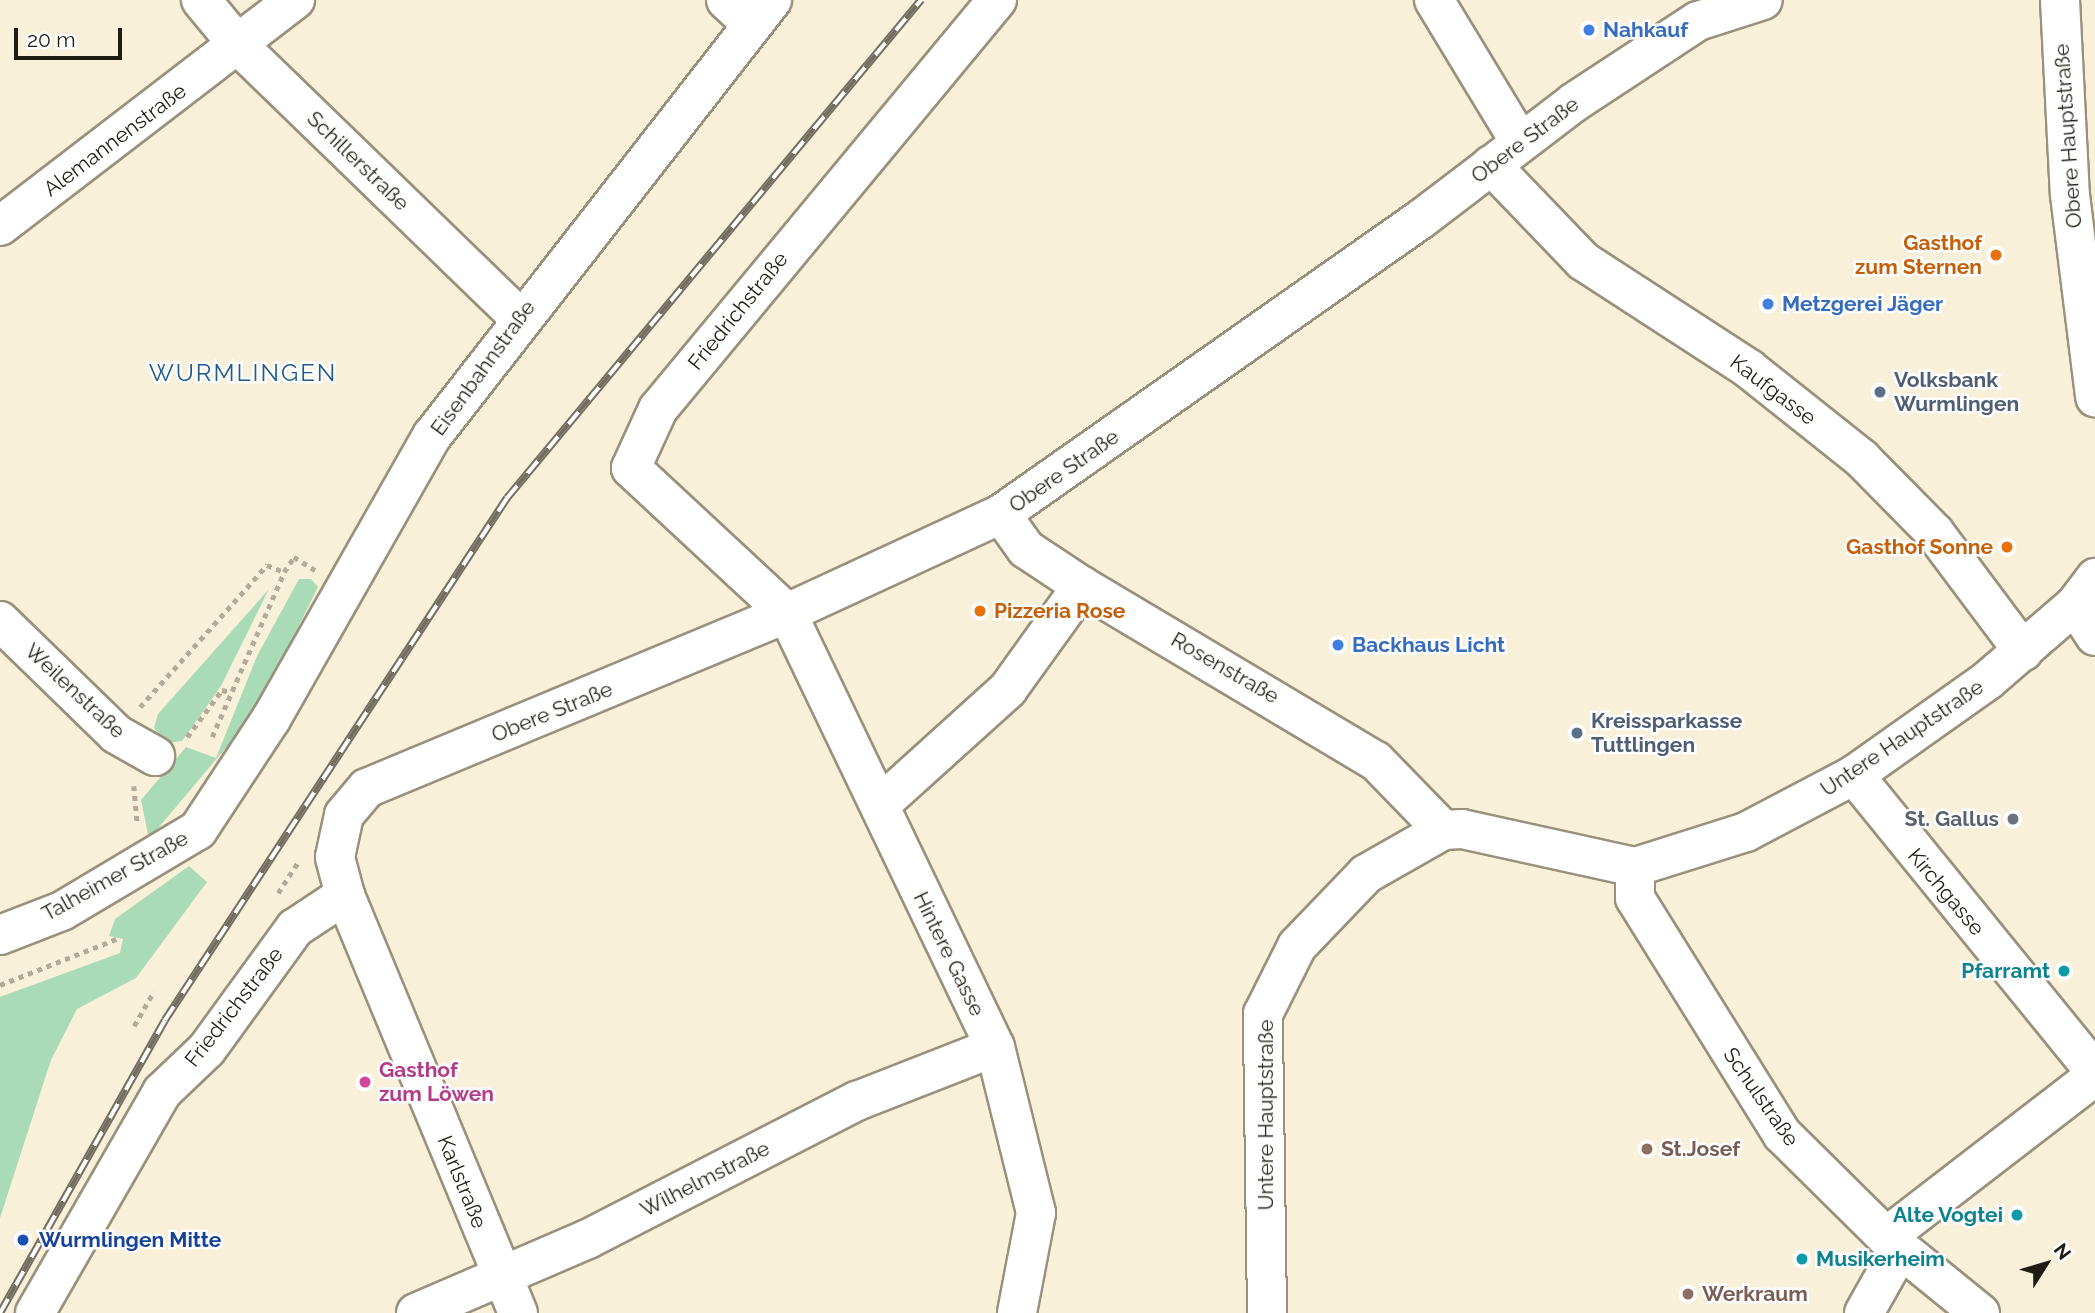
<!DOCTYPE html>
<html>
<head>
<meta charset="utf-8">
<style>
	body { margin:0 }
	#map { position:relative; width:2095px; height:1313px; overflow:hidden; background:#f9f0d9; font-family:Raleway,sans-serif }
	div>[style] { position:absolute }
	.green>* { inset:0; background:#aadbb7 }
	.path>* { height:4.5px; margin-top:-2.25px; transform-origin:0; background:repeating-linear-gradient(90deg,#b2ab99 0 5px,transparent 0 10px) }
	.roads { filter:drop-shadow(2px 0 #99917c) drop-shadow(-2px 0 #99917c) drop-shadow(0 2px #99917c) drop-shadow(0 -2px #99917c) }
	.minor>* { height:38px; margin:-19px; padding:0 19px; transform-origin:19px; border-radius:19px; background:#fff }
	.rail>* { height:8px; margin-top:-4px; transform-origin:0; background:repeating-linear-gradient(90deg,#fefefe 0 16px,#736e60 0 32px); box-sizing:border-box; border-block:2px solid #736e60 }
	.dots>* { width:19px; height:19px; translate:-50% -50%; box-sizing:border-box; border:4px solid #fefefe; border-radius:50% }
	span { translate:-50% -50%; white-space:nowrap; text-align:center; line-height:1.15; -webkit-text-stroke:5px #fefefe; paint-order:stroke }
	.shop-label { font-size:21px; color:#366cbe; font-weight:700 }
	.left { translate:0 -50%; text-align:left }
	.street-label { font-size:21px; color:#1f1c14 }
	.food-label { font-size:21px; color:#c56008; font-weight:700 }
	.right { translate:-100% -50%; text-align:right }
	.service-label { font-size:21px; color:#4e5e75; font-weight:700 }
	.worship-label { font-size:21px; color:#5b616d; font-weight:700 }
	.culture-label { font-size:21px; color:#0d838f; font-weight:700 }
	.hotel-label { font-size:21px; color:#b23c85; font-weight:700 }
	.education-label { font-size:21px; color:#785e54; font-weight:700 }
	.transit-label { font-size:21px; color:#164399; font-weight:700 }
	.quarter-label { font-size:24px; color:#1e5b8b; letter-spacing:2px }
	.north { position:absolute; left:2011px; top:1229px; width:70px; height:70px; -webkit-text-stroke:5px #fefefe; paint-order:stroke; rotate:53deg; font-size:19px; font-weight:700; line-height:28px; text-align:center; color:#1f1c14 }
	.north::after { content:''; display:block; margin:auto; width:24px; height:32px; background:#1f1c14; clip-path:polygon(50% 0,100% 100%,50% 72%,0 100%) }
	.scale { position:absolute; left:14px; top:28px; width:108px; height:32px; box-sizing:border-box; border:4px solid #1f1c14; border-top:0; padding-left:9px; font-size:21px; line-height:24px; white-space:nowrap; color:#1f1c14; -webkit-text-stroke:5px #fefefe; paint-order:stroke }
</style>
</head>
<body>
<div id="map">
	<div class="green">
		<div style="clip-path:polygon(299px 579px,311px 579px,318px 587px,256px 712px,149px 839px,141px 800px,186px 747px,216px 758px,257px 656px)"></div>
		<div style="clip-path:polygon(269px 589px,221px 686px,182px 741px,167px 743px,154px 728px,158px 714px)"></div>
		<div style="clip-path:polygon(189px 866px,207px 882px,136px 978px,77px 1009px,51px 1060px,0 1218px,0 997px,120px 953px,123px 939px,109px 936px,115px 919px)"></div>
	</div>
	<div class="path">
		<div style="left:140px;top:707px;width:191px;rotate:-48.2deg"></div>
		<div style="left:267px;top:565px;width:18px;rotate:22deg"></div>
		<div style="left:187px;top:737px;width:59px;rotate:-53.3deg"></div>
		<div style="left:222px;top:690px;width:9px;rotate:13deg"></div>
		<div style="left:212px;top:737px;width:180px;rotate:-66.4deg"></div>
		<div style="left:284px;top:572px;width:18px;rotate:-56deg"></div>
		<div style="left:294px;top:557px;width:25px;rotate:32deg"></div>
		<div style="left:134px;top:786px;width:36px;rotate:85deg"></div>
		<div style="left:278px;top:893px;width:37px;rotate:-57deg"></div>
		<div style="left:0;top:985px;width:125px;rotate:-21.6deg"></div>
		<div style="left:134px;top:1026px;width:40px;rotate:-60.3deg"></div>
	</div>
	<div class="roads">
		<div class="minor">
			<div style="left:201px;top:0;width:60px;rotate:50.4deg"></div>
			<div style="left:239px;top:46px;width:390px;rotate:44.1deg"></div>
			<div style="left:726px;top:0;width:34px;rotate:43deg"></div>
			<div style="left:997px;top:0;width:531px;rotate:129.65deg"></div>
			<div style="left:658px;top:409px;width:65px;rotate:114.6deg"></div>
			<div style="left:631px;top:468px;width:213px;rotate:42.9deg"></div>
			<div style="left:787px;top:613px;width:481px;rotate:64.4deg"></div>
			<div style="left:995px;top:1047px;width:171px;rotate:76.1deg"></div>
			<div style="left:1036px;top:1213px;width:102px;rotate:100.8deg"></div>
			<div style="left:1434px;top:0;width:166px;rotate:58.8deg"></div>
			<div style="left:2060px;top:0;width:195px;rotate:87.1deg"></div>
			<div style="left:2070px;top:195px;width:204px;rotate:82.9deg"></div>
			<div style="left:1491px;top:165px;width:133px;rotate:46.2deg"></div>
			<div style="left:1583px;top:261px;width:198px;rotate:33deg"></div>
			<div style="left:1749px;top:369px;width:144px;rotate:38.5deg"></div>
			<div style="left:1862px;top:459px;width:103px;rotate:45.4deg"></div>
			<div style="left:1934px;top:532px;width:149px;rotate:53.2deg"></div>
			<div style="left:0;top:226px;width:372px;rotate:-37.5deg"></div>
			<div style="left:1001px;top:514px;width:43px;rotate:54.5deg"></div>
			<div style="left:1026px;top:549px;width:67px;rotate:33.5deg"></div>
			<div style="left:1082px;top:586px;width:342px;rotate:30.8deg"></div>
			<div style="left:1376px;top:761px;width:96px;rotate:45.8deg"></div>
			<div style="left:2075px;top:605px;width:37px;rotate:57deg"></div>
			<div style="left:0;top:621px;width:162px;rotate:44.2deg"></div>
			<div style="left:116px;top:734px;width:45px;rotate:29.4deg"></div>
			<div style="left:1854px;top:775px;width:382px;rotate:50.9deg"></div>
			<div style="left:882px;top:803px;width:170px;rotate:-42.1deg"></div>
			<div style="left:1008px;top:689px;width:127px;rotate:-54.3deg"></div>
			<div style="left:1635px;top:867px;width:31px;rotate:90deg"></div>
			<div style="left:1635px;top:898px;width:278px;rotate:58.1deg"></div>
			<div style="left:1782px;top:1134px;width:146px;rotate:44.7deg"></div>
			<div style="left:1886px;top:1237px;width:121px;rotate:39deg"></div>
			<div style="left:0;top:935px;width:66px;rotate:-21.2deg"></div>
			<div style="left:62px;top:911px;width:158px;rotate:-30.8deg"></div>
			<div style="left:198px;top:830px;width:133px;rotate:-56.7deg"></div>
			<div style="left:271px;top:719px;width:326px;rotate:-60.4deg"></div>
			<div style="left:432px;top:436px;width:553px;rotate:-52.05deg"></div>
			<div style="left:1886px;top:1237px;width:264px;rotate:-37.6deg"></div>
			<div style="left:35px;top:1313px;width:255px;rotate:-60.1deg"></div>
			<div style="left:162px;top:1092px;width:62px;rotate:-43.7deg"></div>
			<div style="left:207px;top:1049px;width:150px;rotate:-54deg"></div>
			<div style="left:295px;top:928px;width:60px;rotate:-33.4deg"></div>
			<div style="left:416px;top:1313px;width:187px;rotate:-23.3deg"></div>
			<div style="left:588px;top:1239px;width:302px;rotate:-27.2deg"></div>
			<div style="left:857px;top:1101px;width:148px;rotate:-21.4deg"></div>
			<div style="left:518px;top:1313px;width:452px;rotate:-112.5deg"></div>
			<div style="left:345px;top:895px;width:39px;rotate:-105deg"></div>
			<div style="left:335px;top:857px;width:43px;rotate:-77.9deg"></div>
			<div style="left:344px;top:815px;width:35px;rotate:-50deg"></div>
			<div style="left:367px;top:788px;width:455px;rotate:-22.6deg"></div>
			<div style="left:787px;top:613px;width:236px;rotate:-24.8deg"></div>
			<div style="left:1001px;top:514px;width:513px;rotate:-35.08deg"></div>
			<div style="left:1421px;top:219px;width:191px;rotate:-37.3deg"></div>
			<div style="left:1573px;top:103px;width:149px;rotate:-33.3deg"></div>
			<div style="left:1698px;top:21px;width:68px;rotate:-17.9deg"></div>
			<div style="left:1267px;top:1313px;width:299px;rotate:-90.8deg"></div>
			<div style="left:1263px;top:1014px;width:76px;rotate:-63.4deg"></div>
			<div style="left:1297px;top:946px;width:100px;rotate:-46.2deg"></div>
			<div style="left:1366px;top:874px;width:89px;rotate:-29.7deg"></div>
			<div style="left:1443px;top:830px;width:19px;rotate:-3deg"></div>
			<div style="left:1462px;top:829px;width:177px;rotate:12.4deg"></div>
			<div style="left:1635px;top:867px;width:116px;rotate:-17.5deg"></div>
			<div style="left:1746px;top:832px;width:122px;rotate:-27.8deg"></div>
			<div style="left:1854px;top:775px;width:164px;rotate:-35.3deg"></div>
			<div style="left:1988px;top:680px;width:115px;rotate:-40.8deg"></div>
			<div style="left:2075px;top:605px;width:34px;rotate:-53deg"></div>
			<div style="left:1864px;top:1313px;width:73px;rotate:-60.6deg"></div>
		</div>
	</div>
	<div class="rail">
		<div style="left:0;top:1313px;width:336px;rotate:-60.6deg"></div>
		<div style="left:165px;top:1020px;width:624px;rotate:-56.77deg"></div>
		<div style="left:507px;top:498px;width:648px;rotate:-50.26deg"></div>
	</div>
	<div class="dots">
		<div style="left:1589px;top:30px;background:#3f7fe0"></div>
		<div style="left:1996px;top:255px;background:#e8710a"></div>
		<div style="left:1768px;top:304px;background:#3f7fe0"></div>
		<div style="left:1880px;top:392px;background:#5c6f8a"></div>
		<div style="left:2007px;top:547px;background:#e8710a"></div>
		<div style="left:980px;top:611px;background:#e8710a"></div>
		<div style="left:1338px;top:645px;background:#3f7fe0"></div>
		<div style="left:1577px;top:733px;background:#5c6f8a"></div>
		<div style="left:2013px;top:819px;background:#6b7280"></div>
		<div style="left:2064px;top:971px;background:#0f9aa8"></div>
		<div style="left:365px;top:1082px;background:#d1479c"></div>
		<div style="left:1647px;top:1149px;background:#8d6e63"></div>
		<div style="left:2017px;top:1215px;background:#0f9aa8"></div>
		<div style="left:23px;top:1240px;background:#1a4fb4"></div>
		<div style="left:1802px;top:1259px;background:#0f9aa8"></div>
		<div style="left:1688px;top:1294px;background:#8d6e63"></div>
	</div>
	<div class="shop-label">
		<span class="left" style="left:1603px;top:30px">Nahkauf</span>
		<span class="left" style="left:1782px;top:304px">Metzgerei Jäger</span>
		<span class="left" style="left:1352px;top:645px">Backhaus Licht</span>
	</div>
	<div class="street-label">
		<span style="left:2068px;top:136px;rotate:-94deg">Obere Hauptstraße</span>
		<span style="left:115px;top:140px;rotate:-37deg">Alemannenstraße</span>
		<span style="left:1525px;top:140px;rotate:-37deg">Obere Straße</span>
		<span style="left:358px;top:161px;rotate:44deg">Schillerstraße</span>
		<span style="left:738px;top:311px;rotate:-51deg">Friedrichstraße</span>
		<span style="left:483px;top:368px;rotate:-54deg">Eisenbahnstraße</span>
		<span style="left:1773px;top:390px;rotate:37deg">Kaufgasse</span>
		<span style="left:1064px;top:471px;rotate:-35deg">Obere Straße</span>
		<span style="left:1225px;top:668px;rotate:30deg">Rosenstraße</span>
		<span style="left:75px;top:691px;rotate:43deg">Weilenstraße</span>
		<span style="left:552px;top:712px;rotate:-22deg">Obere Straße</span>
		<span style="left:1902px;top:738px;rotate:-34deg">Untere Hauptstraße</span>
		<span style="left:115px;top:876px;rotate:-29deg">Talheimer Straße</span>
		<span style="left:1946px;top:892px;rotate:50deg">Kirchgasse</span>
		<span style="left:949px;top:954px;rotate:64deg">Hintere Gasse</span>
		<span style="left:234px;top:1007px;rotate:-52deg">Friedrichstraße</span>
		<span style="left:1761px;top:1097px;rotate:55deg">Schulstraße</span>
		<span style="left:1266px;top:1115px;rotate:-90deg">Untere Hauptstraße</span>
		<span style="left:705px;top:1179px;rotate:-27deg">Wilhelmstraße</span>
		<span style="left:462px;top:1182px;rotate:68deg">Karlstraße</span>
	</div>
	<div class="food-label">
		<span class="right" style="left:1982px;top:255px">Gasthof<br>zum Sternen</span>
		<span class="right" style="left:1993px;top:547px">Gasthof Sonne</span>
		<span class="left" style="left:994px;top:611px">Pizzeria Rose</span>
	</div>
	<div class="service-label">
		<span class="left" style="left:1894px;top:392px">Volksbank<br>Wurmlingen</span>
		<span class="left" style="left:1591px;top:733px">Kreissparkasse<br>Tuttlingen</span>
	</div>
	<div class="worship-label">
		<span class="right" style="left:1999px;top:819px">St. Gallus</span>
	</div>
	<div class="culture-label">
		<span class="right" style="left:2050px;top:971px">Pfarramt</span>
		<span class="right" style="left:2003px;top:1215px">Alte Vogtei</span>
		<span class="left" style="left:1816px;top:1259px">Musikerheim</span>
	</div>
	<div class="hotel-label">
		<span class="left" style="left:379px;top:1082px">Gasthof<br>zum Löwen</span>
	</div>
	<div class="education-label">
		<span class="left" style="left:1661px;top:1149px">St.Josef</span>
		<span class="left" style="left:1702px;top:1294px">Werkraum</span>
	</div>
	<div class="transit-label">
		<span class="left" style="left:39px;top:1240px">Wurmlingen Mitte</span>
	</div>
	<div class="quarter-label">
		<span style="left:243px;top:373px">WURMLINGEN</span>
	</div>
	<div class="north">N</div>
	<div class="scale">20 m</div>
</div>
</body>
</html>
